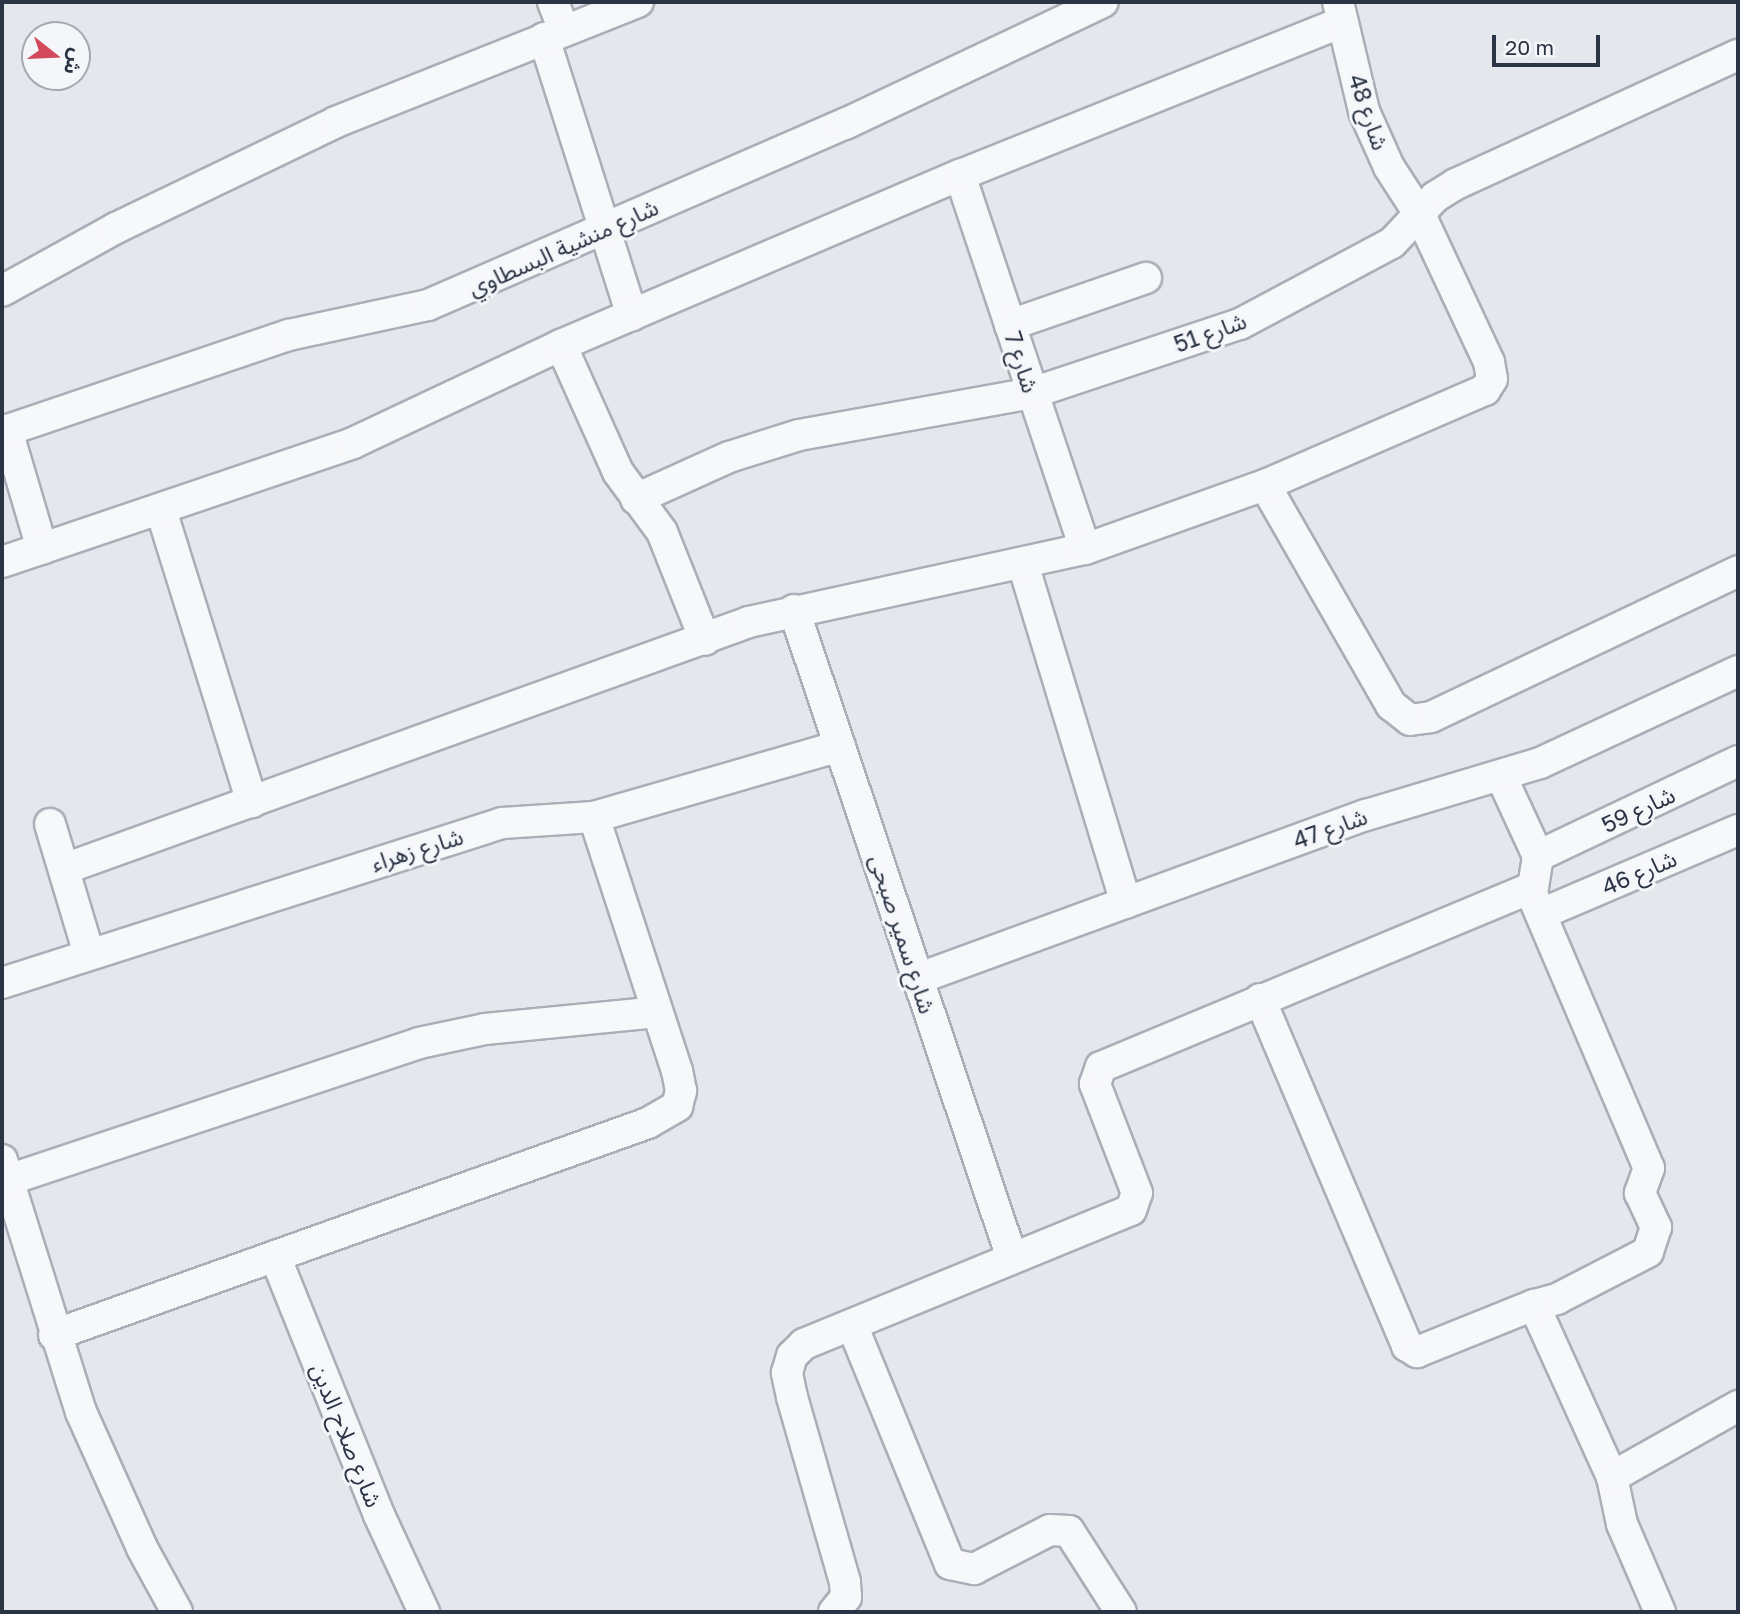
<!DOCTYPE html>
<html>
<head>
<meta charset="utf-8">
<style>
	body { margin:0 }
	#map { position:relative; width:1740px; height:1614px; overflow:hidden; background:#e4e7ec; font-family:"Golos Text","Noto Sans Arabic",sans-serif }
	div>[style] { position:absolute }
	.roads { filter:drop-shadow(2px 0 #a9aeb7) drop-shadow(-2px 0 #a9aeb7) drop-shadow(0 2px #a9aeb7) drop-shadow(0 -2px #a9aeb7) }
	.street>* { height:30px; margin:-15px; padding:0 15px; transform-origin:15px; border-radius:15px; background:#f7f8fa }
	span { translate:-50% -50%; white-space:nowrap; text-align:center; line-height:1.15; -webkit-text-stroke:6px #f4f6f9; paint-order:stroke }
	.street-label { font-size:23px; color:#2b3445 }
	.frame { position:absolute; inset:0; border:4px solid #2b3445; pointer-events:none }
	.north { position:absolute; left:21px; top:21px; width:70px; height:70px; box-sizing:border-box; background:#f4f6f9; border:2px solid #a4a8b1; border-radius:50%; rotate:108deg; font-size:19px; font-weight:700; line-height:28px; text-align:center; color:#2b3445 }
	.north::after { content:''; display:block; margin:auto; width:24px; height:32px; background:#d1495b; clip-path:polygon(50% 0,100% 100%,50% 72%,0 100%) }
	.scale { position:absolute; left:1492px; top:35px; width:108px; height:32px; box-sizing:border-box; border:4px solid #2b3445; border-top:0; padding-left:9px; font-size:21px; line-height:24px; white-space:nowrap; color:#2b3445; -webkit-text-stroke:5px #f4f6f9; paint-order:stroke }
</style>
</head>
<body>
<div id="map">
	<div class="roads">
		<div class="street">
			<div style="left:553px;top:2px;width:31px;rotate:69deg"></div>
			<div style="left:544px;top:38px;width:291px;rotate:72.4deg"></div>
			<div style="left:960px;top:175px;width:394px;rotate:71.5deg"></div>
			<div style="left:2px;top:291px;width:130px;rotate:-28.9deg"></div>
			<div style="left:116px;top:228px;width:244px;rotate:-25.7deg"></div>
			<div style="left:336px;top:122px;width:325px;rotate:-21.7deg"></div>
			<div style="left:1010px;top:325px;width:144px;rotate:-19.1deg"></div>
			<div style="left:561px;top:345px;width:139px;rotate:65.8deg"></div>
			<div style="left:618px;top:472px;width:74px;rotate:53.7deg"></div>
			<div style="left:662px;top:532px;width:116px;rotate:68.3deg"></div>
			<div style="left:7px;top:430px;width:124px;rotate:73.6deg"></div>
			<div style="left:2px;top:432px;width:303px;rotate:-18.7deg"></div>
			<div style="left:289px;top:335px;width:142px;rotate:-12.2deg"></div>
			<div style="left:428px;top:305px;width:455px;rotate:-23.5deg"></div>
			<div style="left:845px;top:124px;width:285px;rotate:-25.3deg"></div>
			<div style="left:1265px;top:485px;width:254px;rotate:60.2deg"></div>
			<div style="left:1391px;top:705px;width:24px;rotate:38deg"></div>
			<div style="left:1410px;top:720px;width:21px;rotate:-8deg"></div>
			<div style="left:1431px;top:717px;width:340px;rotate:-25.4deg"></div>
			<div style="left:636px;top:499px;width:102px;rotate:-24.3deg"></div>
			<div style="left:729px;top:457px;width:73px;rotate:-17.4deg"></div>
			<div style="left:799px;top:435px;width:237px;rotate:-10.2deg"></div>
			<div style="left:1032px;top:393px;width:219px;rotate:-18.4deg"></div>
			<div style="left:1240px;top:324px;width:172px;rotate:-28.1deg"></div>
			<div style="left:1392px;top:243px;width:63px;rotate:-46.9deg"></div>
			<div style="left:1435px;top:197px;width:25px;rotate:-32deg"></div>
			<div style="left:1456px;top:184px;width:310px;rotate:-24.6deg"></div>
			<div style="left:161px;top:510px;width:306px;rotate:72.7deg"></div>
			<div style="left:2px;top:562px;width:371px;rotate:-18.7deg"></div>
			<div style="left:353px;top:443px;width:230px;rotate:-25.2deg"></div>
			<div style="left:561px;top:345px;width:434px;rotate:-23.1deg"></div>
			<div style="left:960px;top:175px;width:412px;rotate:-21.8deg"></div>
			<div style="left:1023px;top:564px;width:354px;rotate:73.1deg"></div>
			<div style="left:794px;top:610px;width:684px;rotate:71.41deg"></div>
			<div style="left:1501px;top:776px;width:88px;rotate:65.2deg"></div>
			<div style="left:1538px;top:856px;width:38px;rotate:99deg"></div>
			<div style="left:1532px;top:894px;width:298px;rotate:66.9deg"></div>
			<div style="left:1649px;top:1168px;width:27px;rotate:110deg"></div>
			<div style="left:1640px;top:1193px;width:38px;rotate:65deg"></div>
			<div style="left:1656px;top:1227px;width:26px;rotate:108deg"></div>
			<div style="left:1648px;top:1252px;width:102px;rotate:152.7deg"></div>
			<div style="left:1557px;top:1299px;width:24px;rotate:165deg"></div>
			<div style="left:1534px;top:1305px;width:189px;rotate:65.6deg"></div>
			<div style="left:1612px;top:1477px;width:48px;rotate:78deg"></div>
			<div style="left:1622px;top:1524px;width:96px;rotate:66.6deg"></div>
			<div style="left:50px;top:824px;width:136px;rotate:73.3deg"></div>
			<div style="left:1538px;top:856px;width:221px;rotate:-25.4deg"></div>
			<div style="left:64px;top:869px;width:728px;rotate:-19.83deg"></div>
			<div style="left:749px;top:622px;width:344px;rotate:-12.3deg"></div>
			<div style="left:1085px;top:549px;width:191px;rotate:-19.6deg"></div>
			<div style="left:1265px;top:485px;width:240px;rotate:-23.4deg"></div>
			<div style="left:1485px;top:390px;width:13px;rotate:-58deg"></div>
			<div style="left:1492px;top:379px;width:17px;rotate:-100deg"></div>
			<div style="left:1489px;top:362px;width:162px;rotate:-115.1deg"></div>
			<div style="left:1420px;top:215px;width:57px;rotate:-122.9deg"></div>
			<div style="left:1389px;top:167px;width:61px;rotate:-114.1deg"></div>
			<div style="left:1364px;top:111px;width:112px;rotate:-103.4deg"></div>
			<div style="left:1541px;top:914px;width:214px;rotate:-23.1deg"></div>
			<div style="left:917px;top:979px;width:478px;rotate:-20.1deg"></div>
			<div style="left:1366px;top:815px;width:182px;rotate:-16.6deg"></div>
			<div style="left:1540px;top:763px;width:218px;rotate:-24.9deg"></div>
			<div style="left:2px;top:983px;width:525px;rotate:-17.74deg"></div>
			<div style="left:502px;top:823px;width:92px;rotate:-3.7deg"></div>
			<div style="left:594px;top:817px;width:256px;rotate:-16.1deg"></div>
			<div style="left:1260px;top:999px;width:377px;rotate:67deg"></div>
			<div style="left:1407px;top:1346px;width:12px;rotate:31deg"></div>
			<div style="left:1417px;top:1352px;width:126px;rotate:-21.9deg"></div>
			<div style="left:2px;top:1160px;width:264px;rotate:72.6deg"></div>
			<div style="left:81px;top:1412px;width:149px;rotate:65.8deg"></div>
			<div style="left:142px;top:1548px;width:73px;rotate:61.3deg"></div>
			<div style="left:8px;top:1180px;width:433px;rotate:-18.4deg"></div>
			<div style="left:419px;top:1043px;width:67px;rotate:-12deg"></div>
			<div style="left:485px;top:1029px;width:173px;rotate:-5.6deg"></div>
			<div style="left:275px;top:1256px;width:279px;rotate:68.1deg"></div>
			<div style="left:379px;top:1515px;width:107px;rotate:65.1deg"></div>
			<div style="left:852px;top:1325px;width:258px;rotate:67.7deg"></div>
			<div style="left:950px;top:1564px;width:25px;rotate:12deg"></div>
			<div style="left:974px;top:1569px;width:85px;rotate:-27.2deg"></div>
			<div style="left:1050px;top:1530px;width:19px;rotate:3deg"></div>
			<div style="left:1069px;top:1531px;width:96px;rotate:57.3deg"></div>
			<div style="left:54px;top:1335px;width:631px;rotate:-19.64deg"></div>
			<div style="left:648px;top:1123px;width:34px;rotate:-30deg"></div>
			<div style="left:677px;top:1106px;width:16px;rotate:-75deg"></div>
			<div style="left:681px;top:1091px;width:20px;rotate:-101deg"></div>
			<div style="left:677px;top:1071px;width:267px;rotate:-108.1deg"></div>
			<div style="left:1612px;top:1477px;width:145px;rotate:-29.4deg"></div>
			<div style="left:834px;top:1612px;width:19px;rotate:-51deg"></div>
			<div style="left:846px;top:1597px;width:15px;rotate:-94deg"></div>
			<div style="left:845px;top:1582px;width:192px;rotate:-106deg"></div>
			<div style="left:792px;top:1397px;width:25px;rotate:-102deg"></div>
			<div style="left:787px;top:1373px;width:18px;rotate:-74deg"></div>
			<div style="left:792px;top:1356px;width:17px;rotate:-45deg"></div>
			<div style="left:804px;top:1344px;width:353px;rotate:-22.3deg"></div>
			<div style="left:1131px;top:1210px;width:18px;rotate:-71deg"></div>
			<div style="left:1137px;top:1193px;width:117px;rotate:-111.1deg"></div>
			<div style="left:1095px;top:1084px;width:18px;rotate:-71deg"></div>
			<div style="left:1101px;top:1067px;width:466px;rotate:-22.6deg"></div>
		</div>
	</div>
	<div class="street-label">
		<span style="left:1369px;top:112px;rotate:71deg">شارع 48</span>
		<span style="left:563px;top:247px;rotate:-24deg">شارع منشية البسطاوي</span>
		<span style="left:1210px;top:332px;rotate:-20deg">شارع 51</span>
		<span style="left:1022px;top:362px;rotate:72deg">شارع 7</span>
		<span style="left:1638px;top:809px;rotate:-25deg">شارع 59</span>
		<span style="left:1330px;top:828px;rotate:-20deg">شارع 47</span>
		<span style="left:417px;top:849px;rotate:-17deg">شارع زهراء</span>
		<span style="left:1639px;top:872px;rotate:-23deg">شارع 46</span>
		<span style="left:903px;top:934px;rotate:72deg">شارع سمير صبحى</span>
		<span style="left:347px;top:1435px;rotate:68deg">شارع صلاح الدين</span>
	</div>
	<div class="frame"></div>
	<div class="north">ش</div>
	<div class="scale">20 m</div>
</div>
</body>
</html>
